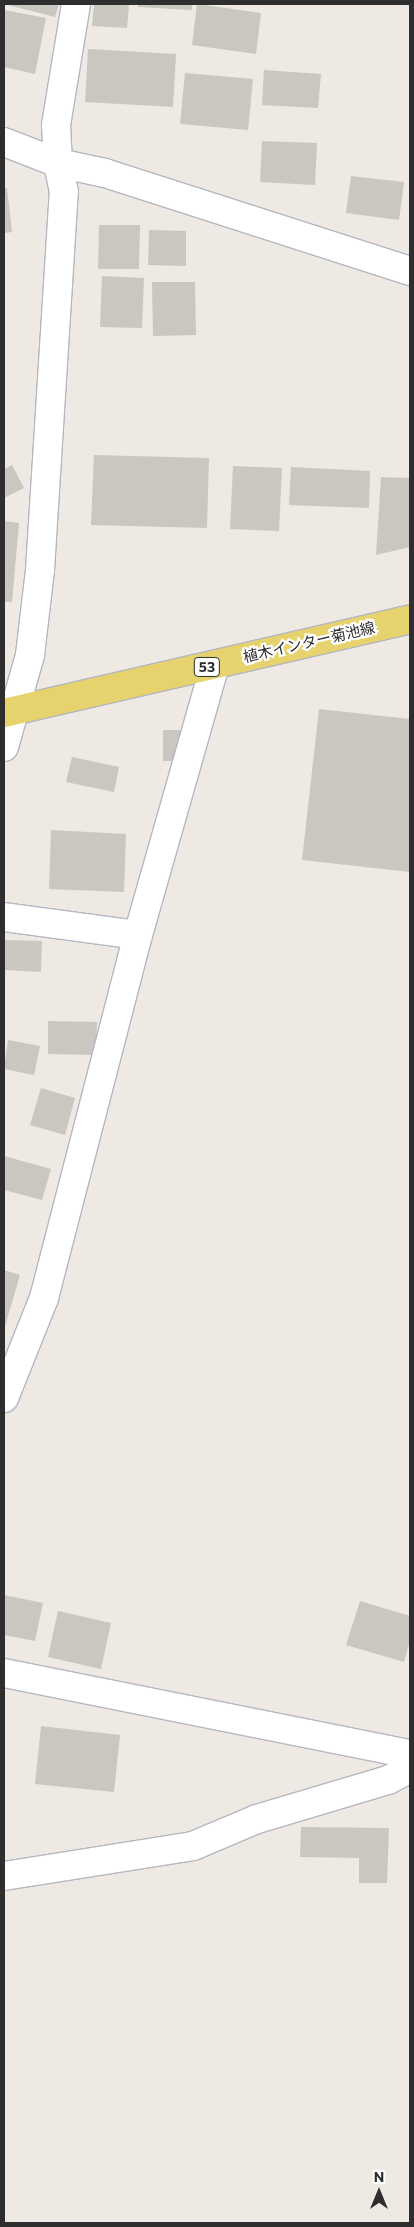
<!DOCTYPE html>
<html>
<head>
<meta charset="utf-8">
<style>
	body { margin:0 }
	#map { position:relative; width:414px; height:2227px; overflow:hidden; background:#eee9e2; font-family:Commissioner,"Noto Sans JP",sans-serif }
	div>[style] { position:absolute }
	.building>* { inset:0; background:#cac7c0 }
	.roads { filter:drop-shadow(1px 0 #b5b6c0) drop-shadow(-1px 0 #b5b6c0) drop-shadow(0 1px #b5b6c0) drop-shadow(0 -1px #b5b6c0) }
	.street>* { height:28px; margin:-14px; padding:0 14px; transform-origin:14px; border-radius:14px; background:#fff }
	.primary>* { height:28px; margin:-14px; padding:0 14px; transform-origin:14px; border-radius:14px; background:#e6d36e }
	span { translate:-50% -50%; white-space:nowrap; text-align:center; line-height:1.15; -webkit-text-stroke:4.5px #fff; paint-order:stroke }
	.shield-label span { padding:1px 4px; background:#fff; border:1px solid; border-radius:4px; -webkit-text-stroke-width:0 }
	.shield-label { font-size:14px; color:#2e2e2e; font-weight:700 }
	.street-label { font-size:15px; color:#2e2e2e }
	.frame { position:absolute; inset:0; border:5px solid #2e2e2e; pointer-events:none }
	.north { position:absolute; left:354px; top:2167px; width:50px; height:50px; -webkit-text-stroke:4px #fff; paint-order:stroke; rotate:0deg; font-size:14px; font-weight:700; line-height:20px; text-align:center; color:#2e2e2e }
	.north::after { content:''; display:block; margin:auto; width:18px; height:22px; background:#2e2e2e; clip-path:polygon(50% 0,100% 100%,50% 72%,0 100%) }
</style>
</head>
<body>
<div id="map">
	<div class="building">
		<div style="clip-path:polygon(4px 4px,59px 4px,55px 17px)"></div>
		<div style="clip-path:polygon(94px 4px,129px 4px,127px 28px,92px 26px)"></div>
		<div style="clip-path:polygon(138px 4px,192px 4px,192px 10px,138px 7px)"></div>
		<div style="clip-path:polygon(197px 4px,261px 13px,256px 54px,192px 45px)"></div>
		<div style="clip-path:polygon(4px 10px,46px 18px,35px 74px,4px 67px)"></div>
		<div style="clip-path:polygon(88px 49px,176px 54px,173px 107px,85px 102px)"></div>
		<div style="clip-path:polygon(264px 70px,321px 74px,318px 108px,262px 105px)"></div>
		<div style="clip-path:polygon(185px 73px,253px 79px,248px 130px,180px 124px)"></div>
		<div style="clip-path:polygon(262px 141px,317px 143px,315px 185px,260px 182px)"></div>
		<div style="clip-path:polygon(351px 176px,404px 182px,399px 220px,346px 213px)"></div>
		<div style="clip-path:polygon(4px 188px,7px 188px,12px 232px,4px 233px)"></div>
		<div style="clip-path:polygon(99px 225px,140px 225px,139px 269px,98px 269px)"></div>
		<div style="clip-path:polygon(149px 230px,186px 231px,186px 266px,148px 265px)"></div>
		<div style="clip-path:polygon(102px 276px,144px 278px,142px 328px,100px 327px)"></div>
		<div style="clip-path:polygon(152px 282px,195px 282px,196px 335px,153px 336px)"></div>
		<div style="clip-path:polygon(94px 455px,209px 458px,207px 528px,91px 525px)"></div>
		<div style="clip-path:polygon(12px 465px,24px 488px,4px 498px,4px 469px)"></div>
		<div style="clip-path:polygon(233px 466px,282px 468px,279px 531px,230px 529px)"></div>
		<div style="clip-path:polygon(291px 467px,370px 471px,369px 508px,289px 505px)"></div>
		<div style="clip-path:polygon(381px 477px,410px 478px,410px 547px,376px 555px)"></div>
		<div style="clip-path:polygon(4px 521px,19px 523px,12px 602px,4px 602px)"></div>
		<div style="clip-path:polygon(319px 709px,410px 719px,410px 872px,302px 860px)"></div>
		<div style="clip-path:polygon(163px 730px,184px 730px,184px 761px,163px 761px)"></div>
		<div style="clip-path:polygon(72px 757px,119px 767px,114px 792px,66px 782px)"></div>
		<div style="clip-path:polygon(51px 830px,126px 834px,124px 892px,49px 889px)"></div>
		<div style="clip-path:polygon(4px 940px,42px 941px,41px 972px,4px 970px)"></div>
		<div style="clip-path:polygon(48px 1021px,97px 1022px,96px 1055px,48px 1054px)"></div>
		<div style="clip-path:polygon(8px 1040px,40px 1046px,34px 1075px,4px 1069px)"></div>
		<div style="clip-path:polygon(41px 1088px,75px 1098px,65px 1135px,30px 1125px)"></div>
		<div style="clip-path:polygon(4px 1156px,51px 1169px,42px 1200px,4px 1190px)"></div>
		<div style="clip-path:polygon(4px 1270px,20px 1275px,4px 1330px)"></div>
		<div style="clip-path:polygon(4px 1595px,43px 1603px,35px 1641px,4px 1635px)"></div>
		<div style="clip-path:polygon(360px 1601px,410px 1616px,410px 1641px,404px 1662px,346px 1645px)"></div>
		<div style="clip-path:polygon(58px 1611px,111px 1623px,101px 1669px,48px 1657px)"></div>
		<div style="clip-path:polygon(41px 1726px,120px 1735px,114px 1792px,35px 1784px)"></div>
		<div style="clip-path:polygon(301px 1827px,389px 1828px,387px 1883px,359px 1883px,359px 1858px,300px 1857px)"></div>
	</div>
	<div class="roads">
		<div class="street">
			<div style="left:4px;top:142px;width:58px;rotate:21.3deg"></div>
			<div style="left:58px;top:163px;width:48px;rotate:12deg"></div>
			<div style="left:105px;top:173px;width:320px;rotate:17.8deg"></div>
			<div style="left:4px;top:747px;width:96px;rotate:-74.2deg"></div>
			<div style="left:30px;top:655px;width:86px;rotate:-83.3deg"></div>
			<div style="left:40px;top:570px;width:379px;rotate:-86.4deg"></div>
			<div style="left:64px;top:192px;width:30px;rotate:-102deg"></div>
			<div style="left:58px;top:163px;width:38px;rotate:-93deg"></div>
			<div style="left:56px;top:125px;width:123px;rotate:-80.6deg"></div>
			<div style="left:4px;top:917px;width:135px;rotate:7.7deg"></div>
			<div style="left:4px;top:1398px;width:108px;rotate:-68.2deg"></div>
			<div style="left:44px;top:1298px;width:375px;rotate:-75.5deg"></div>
			<div style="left:138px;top:935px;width:281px;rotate:-74.1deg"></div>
			<div style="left:4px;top:1673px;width:414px;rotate:11.3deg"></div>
			<div style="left:4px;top:1876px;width:191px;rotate:-9deg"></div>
			<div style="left:193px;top:1846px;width:69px;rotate:-22.9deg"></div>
			<div style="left:257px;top:1819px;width:137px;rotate:-16.6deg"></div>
			<div style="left:388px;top:1780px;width:25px;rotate:-27deg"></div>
		</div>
		<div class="primary">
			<div style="left:4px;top:713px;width:417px;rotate:-13deg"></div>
		</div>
	</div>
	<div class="shield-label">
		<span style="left:207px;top:667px">53</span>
	</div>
	<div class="street-label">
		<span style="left:309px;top:642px;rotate:-13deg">植木インター菊池線</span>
	</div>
	<div class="frame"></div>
	<div class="north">N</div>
</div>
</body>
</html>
